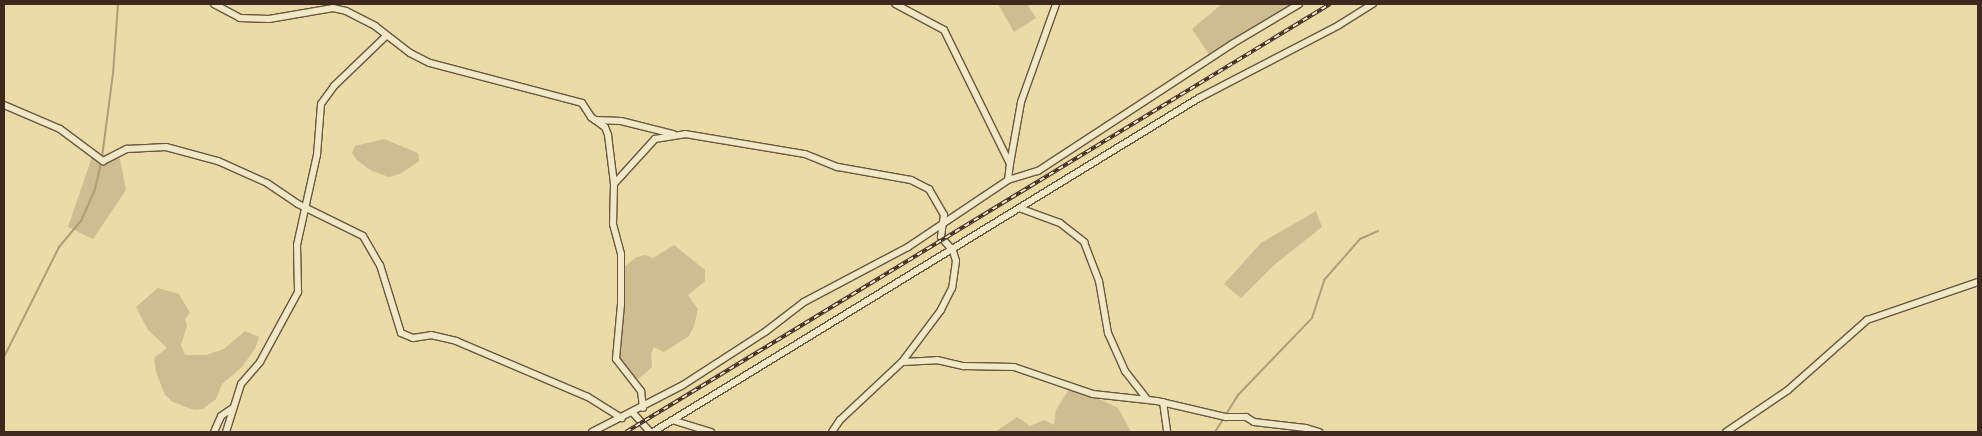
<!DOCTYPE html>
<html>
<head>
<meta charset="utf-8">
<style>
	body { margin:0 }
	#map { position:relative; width:1982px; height:436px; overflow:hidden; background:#eadba7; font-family:"IM FELL English",serif }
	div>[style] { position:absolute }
	.green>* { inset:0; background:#cdbd90 }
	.stream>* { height:2px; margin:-1px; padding:0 1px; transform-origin:1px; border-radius:1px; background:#b09e79 }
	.roads { filter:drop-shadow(1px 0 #6a5641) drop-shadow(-1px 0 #6a5641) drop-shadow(0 1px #6a5641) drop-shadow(0 -1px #6a5641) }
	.street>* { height:6px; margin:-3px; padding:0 3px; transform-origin:3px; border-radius:3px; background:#f1e8c6 }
	.rail>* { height:4px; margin-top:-2px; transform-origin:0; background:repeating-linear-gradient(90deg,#f1e8c6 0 5.5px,#3f291f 0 11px); box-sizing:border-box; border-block:1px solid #3f291f }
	span { translate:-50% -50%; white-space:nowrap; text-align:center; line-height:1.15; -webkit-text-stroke:4px #f1e8c6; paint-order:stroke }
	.frame { position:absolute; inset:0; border:5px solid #3f291f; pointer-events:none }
</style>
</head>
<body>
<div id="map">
	<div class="green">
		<div style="clip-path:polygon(998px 4px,1027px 4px,1036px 18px,1014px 32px)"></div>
		<div style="clip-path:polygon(1222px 4px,1299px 4px,1212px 59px,1192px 29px)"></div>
		<div style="clip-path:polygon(384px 139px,418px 153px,419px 161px,400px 174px,389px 177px,370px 170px,357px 160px,352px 153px,355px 146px)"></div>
		<div style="clip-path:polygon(93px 154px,103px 161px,119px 154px,126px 190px,93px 239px,68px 227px)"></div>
		<div style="clip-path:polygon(1316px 211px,1322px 227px,1274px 265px,1241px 298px,1224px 284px,1261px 243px)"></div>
		<div style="clip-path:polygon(674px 245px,705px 270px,705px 281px,688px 295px,698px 309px,694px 326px,689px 336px,664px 352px,654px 347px,651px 354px,652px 367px,634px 383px,616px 359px,621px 270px,635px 258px,645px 255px,653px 258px)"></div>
		<div style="clip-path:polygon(158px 288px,179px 294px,190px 313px,185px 319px,187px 326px,181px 345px,185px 355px,206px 355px,224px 349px,245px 331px,259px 337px,255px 349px,241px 368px,222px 384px,216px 399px,203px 409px,194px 410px,173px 402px,165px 395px,156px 372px,154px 358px,167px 348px,148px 330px,136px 307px)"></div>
		<div style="clip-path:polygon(1071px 386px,1118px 408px,1131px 432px,995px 432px,1017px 417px,1030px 426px,1044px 420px,1054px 425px,1056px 410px)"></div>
	</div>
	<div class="stream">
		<div style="left:102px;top:157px;width:84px;rotate:-82.5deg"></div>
		<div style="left:113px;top:74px;width:70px;rotate:-85.9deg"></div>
		<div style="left:4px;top:357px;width:123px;rotate:-63.4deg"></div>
		<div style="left:59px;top:247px;width:34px;rotate:-50deg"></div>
		<div style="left:81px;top:221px;width:35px;rotate:-66deg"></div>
		<div style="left:95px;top:189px;width:28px;rotate:-77deg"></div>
		<div style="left:1215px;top:432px;width:44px;rotate:-58.1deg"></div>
		<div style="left:1238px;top:395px;width:107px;rotate:-46.1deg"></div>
		<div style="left:1312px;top:318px;width:40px;rotate:-72deg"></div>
		<div style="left:1324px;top:280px;width:12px;rotate:-48deg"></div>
		<div style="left:1332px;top:271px;width:43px;rotate:-48.8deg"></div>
		<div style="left:1360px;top:239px;width:20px;rotate:-24deg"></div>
	</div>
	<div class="roads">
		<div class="street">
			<div style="left:214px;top:4px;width:30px;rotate:28deg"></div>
			<div style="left:240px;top:18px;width:29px;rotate:2deg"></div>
			<div style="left:269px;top:19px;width:65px;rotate:-9.8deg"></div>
			<div style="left:333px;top:8px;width:13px;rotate:13deg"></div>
			<div style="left:346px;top:11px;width:33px;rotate:27deg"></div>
			<div style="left:375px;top:26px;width:44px;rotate:37.6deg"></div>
			<div style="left:410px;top:53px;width:22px;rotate:27deg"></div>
			<div style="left:430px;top:63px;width:157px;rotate:14.7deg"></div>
			<div style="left:582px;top:103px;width:17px;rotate:57deg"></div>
			<div style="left:591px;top:117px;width:17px;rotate:36deg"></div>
			<div style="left:605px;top:127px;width:9px;rotate:69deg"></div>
			<div style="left:608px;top:135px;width:49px;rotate:83deg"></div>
			<div style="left:614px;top:184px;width:40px;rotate:91.4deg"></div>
			<div style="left:613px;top:224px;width:31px;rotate:75deg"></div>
			<div style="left:621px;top:254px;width:50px;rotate:90deg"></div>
			<div style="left:621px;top:304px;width:55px;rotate:95.2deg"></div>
			<div style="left:616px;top:359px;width:41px;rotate:52deg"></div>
			<div style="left:641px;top:391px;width:17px;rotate:83deg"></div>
			<div style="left:4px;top:105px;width:61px;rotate:23.2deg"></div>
			<div style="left:60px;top:129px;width:54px;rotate:36.7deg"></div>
			<div style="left:103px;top:161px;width:27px;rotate:-27deg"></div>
			<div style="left:127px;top:149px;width:39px;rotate:-3deg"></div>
			<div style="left:166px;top:147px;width:54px;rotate:15.1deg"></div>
			<div style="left:218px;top:161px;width:54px;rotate:24.2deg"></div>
			<div style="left:267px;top:183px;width:37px;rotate:34deg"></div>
			<div style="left:298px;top:204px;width:72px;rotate:26.2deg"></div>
			<div style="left:363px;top:236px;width:34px;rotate:60deg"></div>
			<div style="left:380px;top:265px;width:71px;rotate:72.8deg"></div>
			<div style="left:401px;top:333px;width:13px;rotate:23deg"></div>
			<div style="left:413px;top:338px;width:18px;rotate:-9deg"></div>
			<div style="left:431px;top:335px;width:26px;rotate:13deg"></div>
			<div style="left:456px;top:341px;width:143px;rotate:23deg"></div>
			<div style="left:588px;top:397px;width:40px;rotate:32deg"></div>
			<div style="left:595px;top:120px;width:26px;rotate:2deg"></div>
			<div style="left:621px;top:121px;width:54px;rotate:14deg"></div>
			<div style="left:1010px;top:164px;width:63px;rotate:-79.9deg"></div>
			<div style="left:1021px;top:102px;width:104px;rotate:-70.3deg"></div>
			<div style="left:1008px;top:180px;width:31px;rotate:-17deg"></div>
			<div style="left:1038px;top:171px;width:232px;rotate:-33.2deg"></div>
			<div style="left:1232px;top:44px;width:78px;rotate:-30.8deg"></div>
			<div style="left:614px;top:184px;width:61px;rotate:-47.7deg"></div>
			<div style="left:655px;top:139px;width:30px;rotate:-9deg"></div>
			<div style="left:685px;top:134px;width:122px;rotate:9.5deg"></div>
			<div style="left:805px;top:154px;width:35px;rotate:22deg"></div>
			<div style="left:838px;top:167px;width:74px;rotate:10.1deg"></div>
			<div style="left:911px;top:180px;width:20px;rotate:27deg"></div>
			<div style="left:929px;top:189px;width:30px;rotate:60deg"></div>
			<div style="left:944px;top:215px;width:22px;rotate:98deg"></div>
			<div style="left:941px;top:237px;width:18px;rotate:49deg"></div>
			<div style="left:953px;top:251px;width:10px;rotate:73deg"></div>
			<div style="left:956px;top:261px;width:27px;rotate:98deg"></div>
			<div style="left:952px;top:288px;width:25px;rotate:117deg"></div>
			<div style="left:941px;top:310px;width:65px;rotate:126.9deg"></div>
			<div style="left:902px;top:362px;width:85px;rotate:136.9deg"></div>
			<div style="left:840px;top:420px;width:14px;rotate:124deg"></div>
			<div style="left:1019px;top:208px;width:44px;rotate:20.1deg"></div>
			<div style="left:1060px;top:223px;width:31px;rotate:38deg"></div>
			<div style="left:1084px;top:242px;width:42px;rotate:69deg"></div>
			<div style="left:1099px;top:281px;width:53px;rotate:80.2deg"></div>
			<div style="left:1108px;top:333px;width:42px;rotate:65.9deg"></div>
			<div style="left:1125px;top:371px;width:36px;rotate:52deg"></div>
			<div style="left:903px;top:362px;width:34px;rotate:-3deg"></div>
			<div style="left:937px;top:360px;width:28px;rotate:13deg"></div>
			<div style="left:964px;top:366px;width:50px;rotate:1.1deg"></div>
			<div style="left:1014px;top:367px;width:83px;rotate:18.9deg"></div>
			<div style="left:1093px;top:394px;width:64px;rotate:6.2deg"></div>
			<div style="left:1157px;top:401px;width:71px;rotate:13.1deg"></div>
			<div style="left:1226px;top:417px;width:20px"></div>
			<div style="left:1246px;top:417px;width:9px;rotate:32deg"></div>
			<div style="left:1254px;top:422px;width:52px;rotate:6.6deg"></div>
			<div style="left:1306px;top:428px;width:14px;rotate:17deg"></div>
			<div style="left:1163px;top:402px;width:30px;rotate:82deg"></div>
			<div style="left:633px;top:413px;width:25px;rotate:48deg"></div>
			<div style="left:672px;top:420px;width:41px;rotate:17.1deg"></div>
			<div style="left:214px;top:432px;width:17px;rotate:-66deg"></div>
			<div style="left:221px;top:416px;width:14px;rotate:-34deg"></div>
			<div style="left:226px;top:432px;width:50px;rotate:-72.6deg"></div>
			<div style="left:241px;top:384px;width:29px;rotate:-49deg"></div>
			<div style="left:260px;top:362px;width:80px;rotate:-61.5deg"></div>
			<div style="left:298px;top:292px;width:47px;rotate:-91.2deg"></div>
			<div style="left:297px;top:245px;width:92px;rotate:-77.5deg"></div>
			<div style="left:317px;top:155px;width:51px;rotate:-85.5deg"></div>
			<div style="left:321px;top:104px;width:22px;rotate:-54deg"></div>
			<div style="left:334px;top:86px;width:72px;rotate:-43.9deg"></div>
			<div style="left:592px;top:432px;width:102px;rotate:-27.3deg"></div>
			<div style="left:683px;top:385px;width:98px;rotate:-32.9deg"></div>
			<div style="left:765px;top:332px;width:49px;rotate:-37.6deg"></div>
			<div style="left:804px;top:302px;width:118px;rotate:-27.9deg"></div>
			<div style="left:908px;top:247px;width:120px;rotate:-33.8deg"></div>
			<div style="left:1008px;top:180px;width:16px;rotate:-83deg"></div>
			<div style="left:1010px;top:164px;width:149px;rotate:-116.2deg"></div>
			<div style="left:944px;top:30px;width:55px;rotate:-152deg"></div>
			<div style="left:653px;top:432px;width:640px;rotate:-31.46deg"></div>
			<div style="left:1199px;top:98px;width:158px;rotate:-27.5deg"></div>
			<div style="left:1339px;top:25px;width:40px;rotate:-32deg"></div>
			<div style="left:1726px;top:432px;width:75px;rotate:-34.1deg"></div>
			<div style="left:1788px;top:390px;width:106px;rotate:-41.5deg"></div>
			<div style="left:1867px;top:320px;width:117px;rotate:-18.9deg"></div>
		</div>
	</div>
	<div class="rail">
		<div style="left:626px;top:432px;width:824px;rotate:-31.3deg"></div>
	</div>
	<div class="frame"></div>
</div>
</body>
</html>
